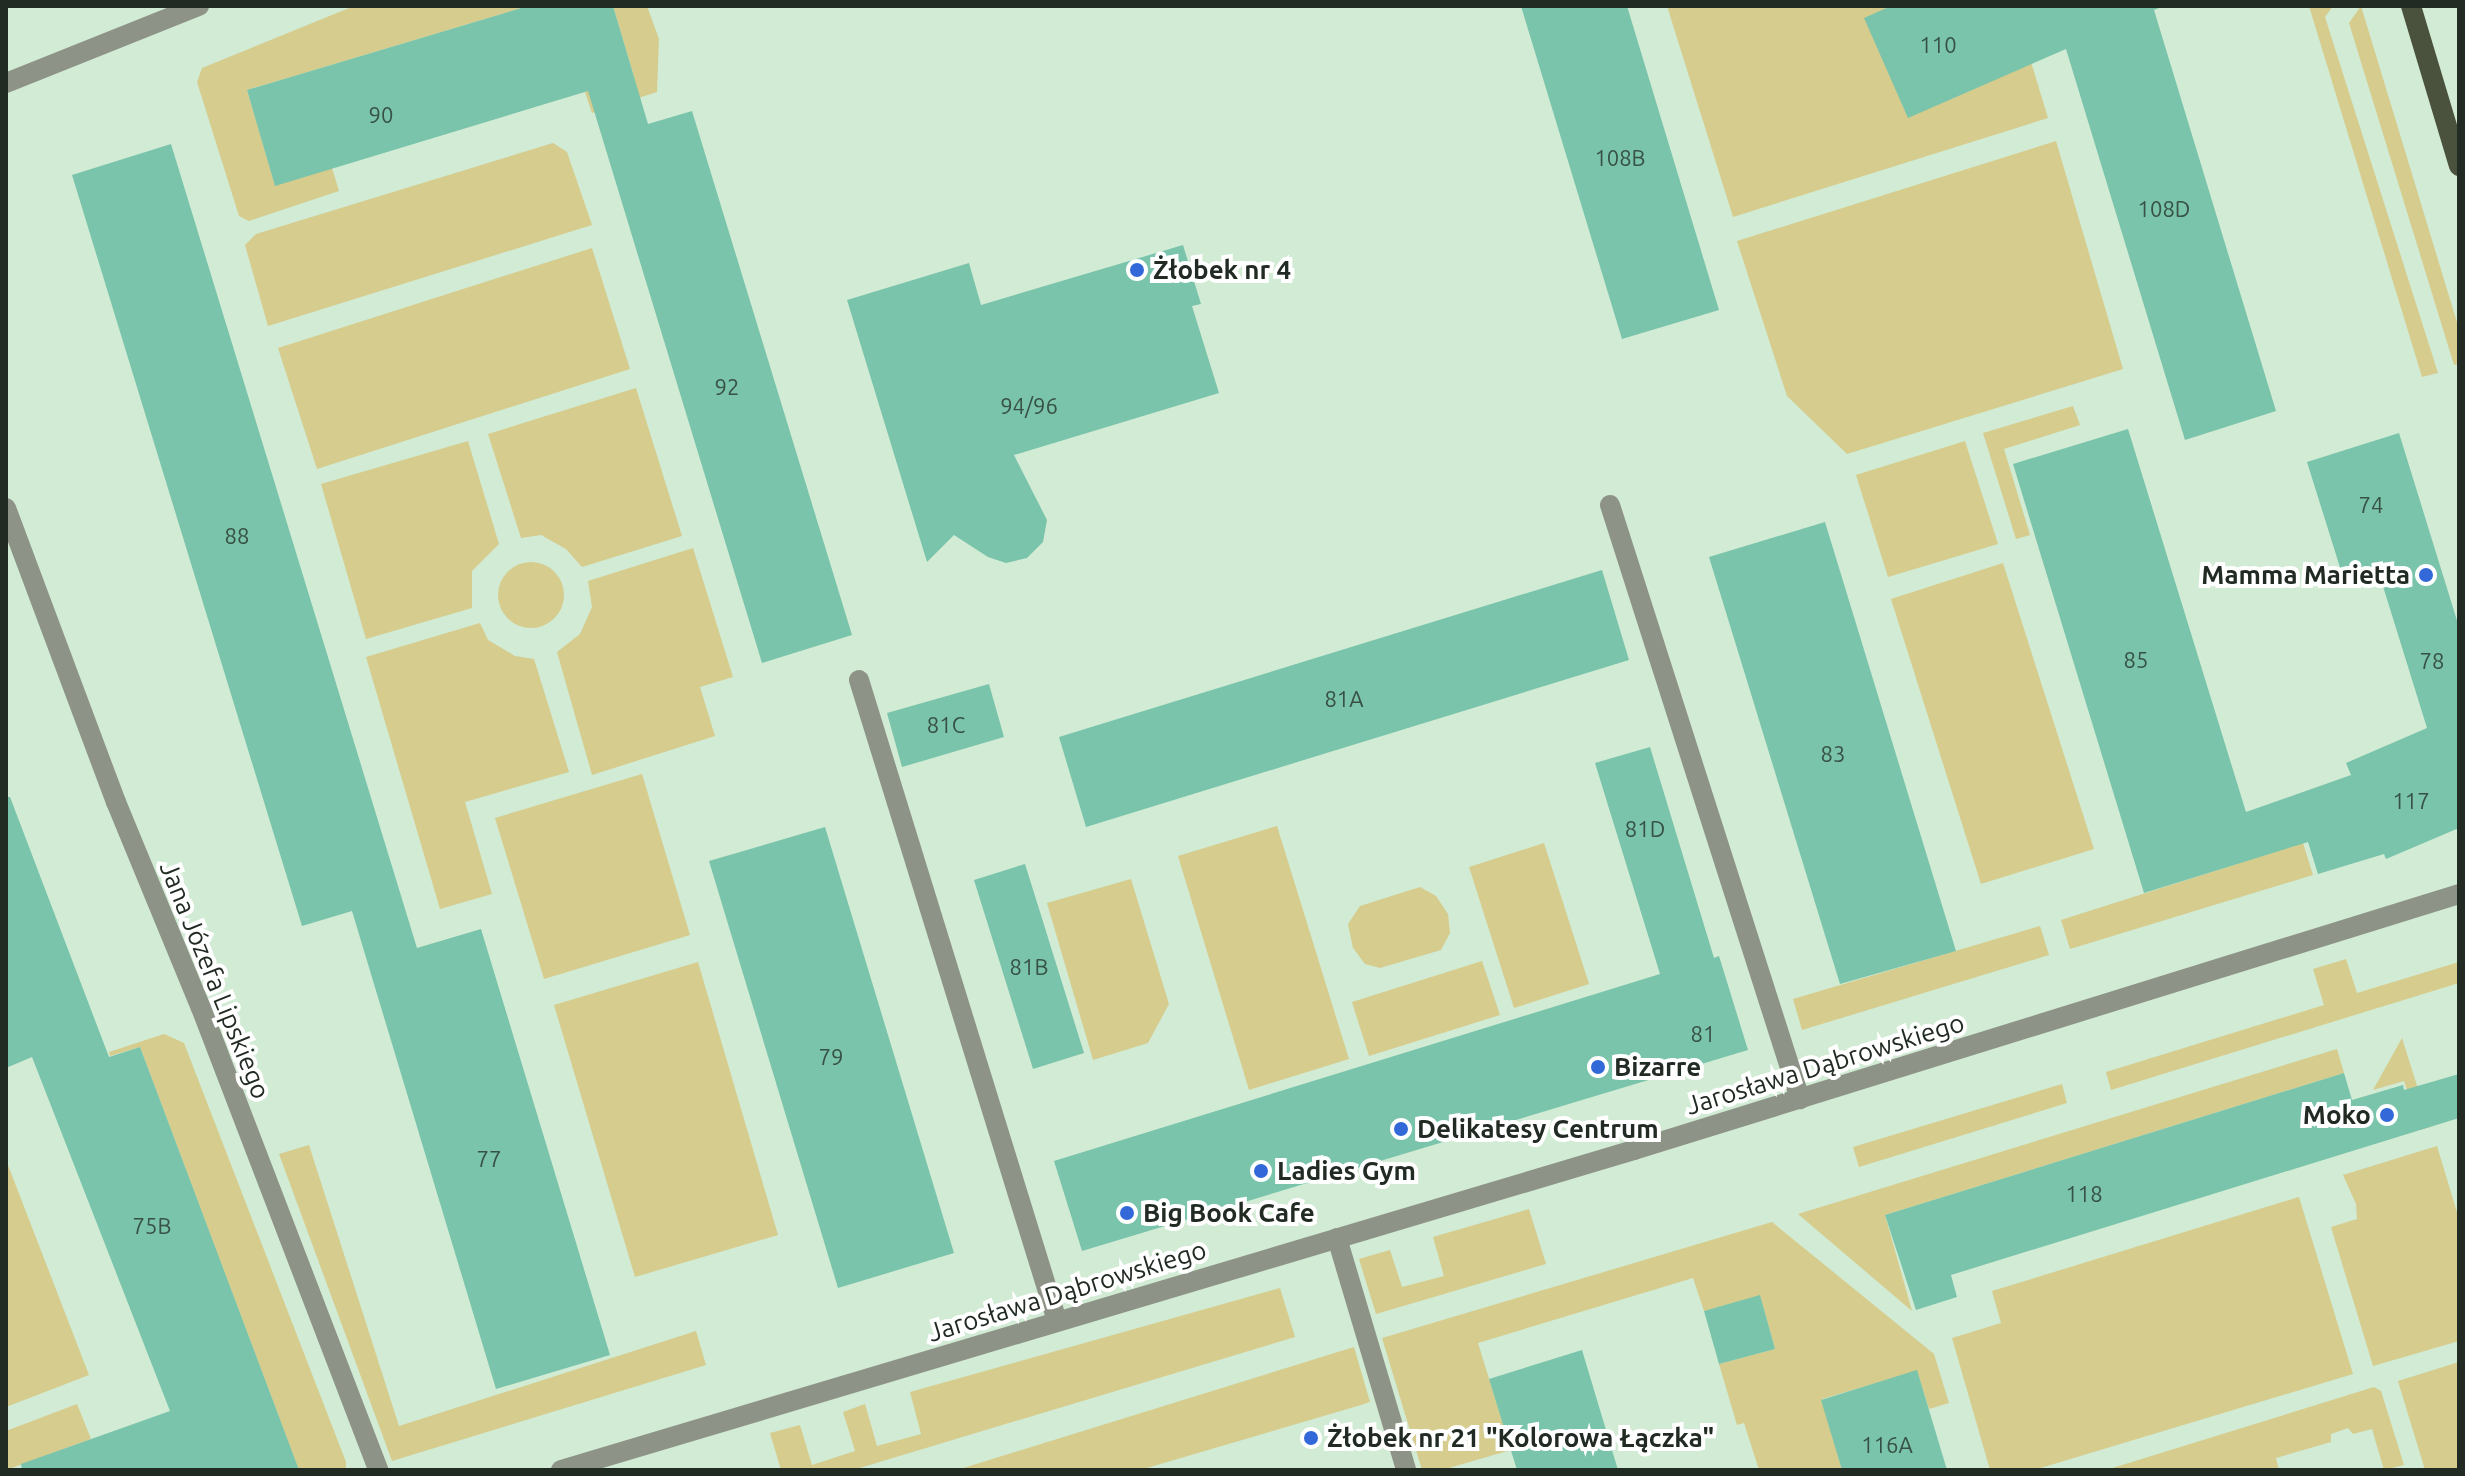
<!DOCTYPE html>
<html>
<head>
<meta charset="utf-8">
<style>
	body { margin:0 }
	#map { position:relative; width:2465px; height:1476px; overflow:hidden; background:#d2ebd4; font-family:Ubuntu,sans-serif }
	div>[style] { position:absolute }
	.green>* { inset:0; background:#d5cc8d }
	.round { border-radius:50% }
	.building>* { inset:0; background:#79c4ab }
	.minor>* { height:20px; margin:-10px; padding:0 10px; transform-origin:10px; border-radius:10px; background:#8e9387 }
	.major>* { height:20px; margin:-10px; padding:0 10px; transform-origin:10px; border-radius:10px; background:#4a523d }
	.dots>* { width:22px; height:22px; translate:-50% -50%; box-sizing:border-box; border:4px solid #fff; border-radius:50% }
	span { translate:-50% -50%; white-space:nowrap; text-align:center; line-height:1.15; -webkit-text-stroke:8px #fff; paint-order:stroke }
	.number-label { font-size:22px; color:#385145 }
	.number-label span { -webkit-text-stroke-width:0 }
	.poi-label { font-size:26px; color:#222b23; font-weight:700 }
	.left { translate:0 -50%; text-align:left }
	.right { translate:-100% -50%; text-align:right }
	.street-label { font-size:26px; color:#222b23 }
	.frame { position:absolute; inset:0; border:8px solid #222b23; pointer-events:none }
</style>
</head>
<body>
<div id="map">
	<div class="green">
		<div style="clip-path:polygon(354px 6px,528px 6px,247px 90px,275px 185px,332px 168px,339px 191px,249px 221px,239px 216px,197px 82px,202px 68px)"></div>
		<div style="clip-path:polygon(613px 6px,647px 6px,659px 39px,657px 92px,592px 113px,585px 92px,634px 77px)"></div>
		<div style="clip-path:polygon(1667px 6px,2014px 6px,2048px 118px,1733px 217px)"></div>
		<div style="clip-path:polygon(2309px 6px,2333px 6px,2325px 17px,2438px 373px,2422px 377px)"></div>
		<div style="clip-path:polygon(2361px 6px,2459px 329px,2459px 364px,2454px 365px,2349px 23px)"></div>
		<div style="clip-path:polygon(2056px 141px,2123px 369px,1847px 454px,1787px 396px,1737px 241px)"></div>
		<div style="clip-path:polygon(553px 143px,567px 152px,592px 225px,268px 326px,245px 245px,256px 234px)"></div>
		<div style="clip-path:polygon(592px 248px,630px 369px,317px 469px,278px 348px)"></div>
		<div style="clip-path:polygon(636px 388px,682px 536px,582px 567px,566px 549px,541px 535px,521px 538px,488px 434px)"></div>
		<div style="clip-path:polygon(2073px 406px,2080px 425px,2004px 449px,2030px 535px,2016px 539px,1983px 433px)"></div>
		<div style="clip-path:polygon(468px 441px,499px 544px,472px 571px,472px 608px,366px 639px,321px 484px)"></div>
		<div style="clip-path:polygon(1965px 441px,1998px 544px,1888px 577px,1856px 475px)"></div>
		<div style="clip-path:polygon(693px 548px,733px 677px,700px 687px,715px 736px,592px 775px,557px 652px,580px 634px,592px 607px,588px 581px)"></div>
		<div class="round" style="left:498px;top:562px;width:66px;height:66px"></div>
		<div style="clip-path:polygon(2003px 563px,2094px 849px,1981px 884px,1891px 599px)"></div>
		<div style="clip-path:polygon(480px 623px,488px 640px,515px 656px,534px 659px,569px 772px,465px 802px,492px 894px,440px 909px,366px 657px)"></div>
		<div style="clip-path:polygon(642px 774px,690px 935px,544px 979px,495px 818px)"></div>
		<div style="clip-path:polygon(1277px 826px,1349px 1059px,1249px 1090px,1178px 856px)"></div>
		<div style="clip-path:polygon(1544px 843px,1589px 984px,1514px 1008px,1469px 867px)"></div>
		<div style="clip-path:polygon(2303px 843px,2313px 875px,2070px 949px,2061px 920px)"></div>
		<div style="clip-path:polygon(1131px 879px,1169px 1004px,1148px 1043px,1093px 1060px,1047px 903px)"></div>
		<div style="clip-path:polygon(1420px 887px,1436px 896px,1448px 914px,1450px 933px,1441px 950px,1380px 968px,1365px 964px,1353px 948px,1348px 924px,1360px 906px)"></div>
		<div style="clip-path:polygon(2040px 926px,2049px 955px,1802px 1030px,1793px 999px)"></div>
		<div style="clip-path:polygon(2346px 959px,2357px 993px,2459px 962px,2459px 983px,2111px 1090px,2106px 1072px,2324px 1005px,2313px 969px)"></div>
		<div style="clip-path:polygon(1482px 961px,1500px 1015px,1369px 1056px,1352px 1002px)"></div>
		<div style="clip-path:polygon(698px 962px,778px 1235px,635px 1277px,554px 1005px)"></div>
		<div style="clip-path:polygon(164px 1034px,184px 1043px,346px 1462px,346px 1470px,294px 1470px,298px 1468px,140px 1047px,110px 1056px,109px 1052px)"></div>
		<div style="clip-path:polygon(2402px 1038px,2430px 1127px,2420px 1130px,2404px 1081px,2373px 1090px)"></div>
		<div style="clip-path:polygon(2337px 1049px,2344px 1073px,1885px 1215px,1912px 1311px,1798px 1214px)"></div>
		<div style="clip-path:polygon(2062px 1084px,2067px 1103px,1859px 1167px,1853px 1147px)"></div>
		<div style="clip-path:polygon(309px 1145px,399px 1426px,696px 1331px,706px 1365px,392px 1461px,279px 1154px)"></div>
		<div style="clip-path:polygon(2437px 1146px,2459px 1219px,2459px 1341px,2373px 1366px,2331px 1227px,2357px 1219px,2356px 1204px,2343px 1175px)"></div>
		<div style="clip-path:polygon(6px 1160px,89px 1375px,6px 1407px)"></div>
		<div style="clip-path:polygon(2299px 1197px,2353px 1374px,2034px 1470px,1990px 1470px,1952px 1338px,2001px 1323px,1992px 1291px)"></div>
		<div style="clip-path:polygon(1529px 1209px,1546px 1264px,1376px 1314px,1359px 1259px,1390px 1250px,1402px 1287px,1444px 1276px,1433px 1237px)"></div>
		<div style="clip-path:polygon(1772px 1222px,1934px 1354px,1949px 1403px,1929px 1409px,1917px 1371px,1822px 1399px,1842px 1470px,1759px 1470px,1744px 1423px,1737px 1425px,1719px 1364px,1775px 1349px,1760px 1296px,1704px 1311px,1693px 1278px,1478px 1343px,1511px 1450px,1442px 1470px,1422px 1470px,1382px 1338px)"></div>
		<div style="clip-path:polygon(1280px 1288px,1295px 1337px,853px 1470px,781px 1470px,770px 1433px,800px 1425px,812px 1465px,855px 1451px,843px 1412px,865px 1404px,877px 1446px,921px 1434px,910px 1392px)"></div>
		<div style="clip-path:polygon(1354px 1347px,1370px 1402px,1361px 1405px,1140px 1470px,957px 1470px)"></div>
		<div style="clip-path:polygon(2459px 1362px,2459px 1470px,2425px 1470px,2398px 1381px)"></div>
		<div style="clip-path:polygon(2374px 1387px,2381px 1391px,2404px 1465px,2384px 1470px,2372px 1429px,2353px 1434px,2348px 1428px,2331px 1434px,2331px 1442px,2276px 1458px,2279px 1470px,2106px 1470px)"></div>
		<div style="clip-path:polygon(77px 1404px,91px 1439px,6px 1470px,6px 1431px)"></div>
	</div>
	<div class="building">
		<div style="clip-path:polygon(528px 6px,613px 6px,648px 124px,692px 111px,852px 635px,762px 663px,588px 91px,275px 186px,247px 90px)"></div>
		<div style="clip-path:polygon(1521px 6px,1627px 6px,1719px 310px,1622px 339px)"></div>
		<div style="clip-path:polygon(1891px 6px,2164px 6px,2154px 10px,2276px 411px,2185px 440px,2066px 49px,1908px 118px,1864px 18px)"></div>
		<div style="clip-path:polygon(171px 144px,417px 948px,481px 929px,610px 1355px,496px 1389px,352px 911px,302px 926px,72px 175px)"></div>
		<div style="clip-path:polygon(1183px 245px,1201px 304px,1192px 306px,1219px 393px,1014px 455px,1047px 520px,1043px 542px,1027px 558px,1006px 563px,988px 557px,954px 535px,927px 562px,847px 300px,969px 263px,981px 305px)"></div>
		<div style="clip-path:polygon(2128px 429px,2246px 812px,2351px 775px,2346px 763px,2427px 728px,2377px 567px,2343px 577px,2307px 462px,2399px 433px,2459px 627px,2459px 828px,2386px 859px,2384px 854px,2318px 874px,2308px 842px,2144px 893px,2013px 464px)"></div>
		<div style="clip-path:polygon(1825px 522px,1956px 951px,1840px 984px,1709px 557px)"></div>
		<div style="clip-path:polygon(1602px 570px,1629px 660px,1086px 827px,1059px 737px)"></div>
		<div style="clip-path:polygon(989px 684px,1004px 737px,902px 767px,887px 713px)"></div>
		<div style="clip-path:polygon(1650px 747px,1714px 958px,1719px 956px,1748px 1050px,1082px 1251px,1054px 1161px,1660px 974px,1595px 763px)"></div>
		<div style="clip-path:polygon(6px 797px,10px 797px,109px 1057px,140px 1047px,299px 1470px,22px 1470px,21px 1464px,170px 1411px,32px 1057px,6px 1068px)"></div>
		<div style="clip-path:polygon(825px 827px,954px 1253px,838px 1288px,709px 861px)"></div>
		<div style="clip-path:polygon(1025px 864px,1084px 1053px,1033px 1069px,974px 880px)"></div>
		<div style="clip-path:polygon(2344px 1073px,2352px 1100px,2403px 1085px,2404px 1090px,2459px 1074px,2459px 1118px,1951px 1275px,1957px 1297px,1916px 1310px,1885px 1215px)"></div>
		<div style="clip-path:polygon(1760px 1295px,1775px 1349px,1719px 1364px,1704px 1311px)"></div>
		<div style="clip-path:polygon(1582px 1350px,1618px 1470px,1517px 1470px,1489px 1379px)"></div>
		<div style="clip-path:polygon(1917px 1370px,1947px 1470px,1842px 1470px,1821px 1400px)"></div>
	</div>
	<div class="minor">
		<div style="left:6px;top:83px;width:208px;rotate:-21.8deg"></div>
		<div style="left:1610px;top:505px;width:624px;rotate:72.26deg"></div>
		<div style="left:6px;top:508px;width:314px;rotate:69.5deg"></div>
		<div style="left:116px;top:802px;width:223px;rotate:67.6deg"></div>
		<div style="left:201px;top:1008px;width:495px;rotate:69deg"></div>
		<div style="left:859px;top:680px;width:671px;rotate:72.83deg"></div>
		<div style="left:1337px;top:1238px;width:242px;rotate:73.4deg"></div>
		<div style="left:561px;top:1470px;width:1120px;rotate:-16.61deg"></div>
		<div style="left:1634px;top:1150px;width:864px;rotate:-17.24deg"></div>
	</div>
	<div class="major">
		<div style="left:2411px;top:6px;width:167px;rotate:73.3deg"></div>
	</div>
	<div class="dots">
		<div style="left:1137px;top:270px;background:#3268d7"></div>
		<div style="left:2426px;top:575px;background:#3268d7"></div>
		<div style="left:1598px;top:1067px;background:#3268d7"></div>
		<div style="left:2387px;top:1115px;background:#3268d7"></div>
		<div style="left:1401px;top:1129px;background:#3268d7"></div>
		<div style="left:1261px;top:1171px;background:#3268d7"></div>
		<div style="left:1127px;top:1213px;background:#3268d7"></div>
		<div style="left:1311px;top:1438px;background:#3268d7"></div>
	</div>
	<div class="number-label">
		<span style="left:1938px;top:45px">110</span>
		<span style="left:381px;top:115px">90</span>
		<span style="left:1620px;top:158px">108B</span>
		<span style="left:2164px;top:209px">108D</span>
		<span style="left:727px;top:387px">92</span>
		<span style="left:1029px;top:406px">94/96</span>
		<span style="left:2371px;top:505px">74</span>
		<span style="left:237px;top:536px">88</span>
		<span style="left:2136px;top:660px">85</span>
		<span style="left:2432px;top:661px">78</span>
		<span style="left:1344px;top:699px">81A</span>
		<span style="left:946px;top:725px">81C</span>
		<span style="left:1833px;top:754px">83</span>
		<span style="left:2411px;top:801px">117</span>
		<span style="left:1645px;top:829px">81D</span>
		<span style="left:1029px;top:967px">81B</span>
		<span style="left:1703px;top:1034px">81</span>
		<span style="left:831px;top:1057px">79</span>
		<span style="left:489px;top:1159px">77</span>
		<span style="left:2084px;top:1194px">118</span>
		<span style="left:152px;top:1226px">75B</span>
		<span style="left:1887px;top:1445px">116A</span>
	</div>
	<div class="poi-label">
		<span class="left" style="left:1153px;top:270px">Żłobek nr 4</span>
		<span class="right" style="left:2410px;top:575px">Mamma Marietta</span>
		<span class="left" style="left:1614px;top:1067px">Bizarre</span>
		<span class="right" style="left:2371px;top:1115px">Moko</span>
		<span class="left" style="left:1417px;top:1129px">Delikatesy Centrum</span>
		<span class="left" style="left:1277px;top:1171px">Ladies Gym</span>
		<span class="left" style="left:1143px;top:1213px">Big Book Cafe</span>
		<span class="left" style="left:1327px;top:1438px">Żłobek nr 21 "Kolorowa Łączka"</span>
	</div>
	<div class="street-label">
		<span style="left:215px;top:980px;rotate:68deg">Jana Józefa Lipskiego</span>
		<span style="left:1825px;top:1064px;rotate:-17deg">Jarosława Dąbrowskiego</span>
		<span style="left:1067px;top:1291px;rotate:-17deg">Jarosława Dąbrowskiego</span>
	</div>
	<div class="frame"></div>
</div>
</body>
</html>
